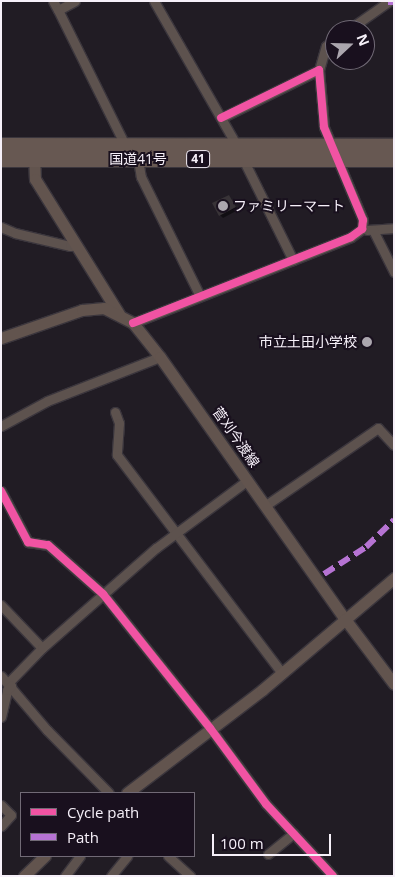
<!DOCTYPE html>
<html>
<head>
<meta charset="utf-8">
<style>
	body { margin:0 }
	#map { position:relative; width:395px; height:877px; overflow:hidden; background:#211c24; font-family:"Open Sans","Noto Sans JP",sans-serif }
	div>[style] { position:absolute }
	.shadow>* { inset:0; background:#0007 }
	.building>* { inset:0; background:#383337 }
	.roads { filter:drop-shadow(1px 0 #3b363d) drop-shadow(-1px 0 #3b363d) drop-shadow(0 1px #3b363d) drop-shadow(0 -1px #3b363d) }
	.street>* { height:9px; margin:-4.5px; padding:0 4.5px; transform-origin:4.5px; border-radius:4.5px; background:#5d524e }
	.secondary>* { height:11px; margin:-5.5px; padding:0 5.5px; transform-origin:5.5px; border-radius:5.5px; background:#62544e }
	.highway>* { height:15px; margin:-7.5px; padding:0 7.5px; transform-origin:7.5px; border-radius:7.5px; background:#675852 }
	.quiet>* { height:6px; margin-top:-3px; transform-origin:0; background:repeating-linear-gradient(90deg,#b673d3 0 12px,transparent 0 18px) }
	.cycleway>* { height:8px; margin:-4px; padding:0 4px; transform-origin:4px; border-radius:4px; background:#f153a3 }
	.dots>* { width:14px; height:14px; translate:-50% -50%; box-sizing:border-box; border:2px solid #19101e; border-radius:50% }
	span { translate:-50% -50%; white-space:nowrap; text-align:center; line-height:1.15; -webkit-text-stroke:4px #19101e; paint-order:stroke }
	.shield-label span { padding:1px 4px; background:#19101e; border:1px solid; border-radius:4px; -webkit-text-stroke-width:0 }
	.shield-label { font-size:12px; color:#f6f0f9; font-weight:700 }
	.street-label { font-size:14px; color:#f6f0f9 }
	.poi-label { font-size:14px; color:#f6f0f9 }
	.left { translate:0 -50%; text-align:left }
	.right { translate:-100% -50%; text-align:right }
	.frame { position:absolute; inset:0; border:2px solid #f6f0f9; pointer-events:none }
	.legend { position:absolute; left:20px; top:792px; width:175px; height:65px; box-sizing:border-box; background:#19101e; border:1px solid #716a76; margin:0; padding:6px 9px; list-style:none; font-size:15px; color:#f6f0f9 }
	.legend li { display:flex; align-items:center; gap:10px; height:25px }
	.legend b { width:25px; border:1px solid #716a76 }
	.north { position:absolute; left:325px; top:20px; width:50px; height:50px; box-sizing:border-box; background:#19101e; border:1px solid #716a76; border-radius:50%; rotate:69deg; font-size:14px; font-weight:700; line-height:20px; text-align:center; color:#f6f0f9 }
	.north::after { content:''; display:block; margin:auto; width:18px; height:22px; background:#aba6ae; clip-path:polygon(50% 0,100% 100%,50% 72%,0 100%) }
	.scale { position:absolute; left:212px; top:834px; width:119px; height:22px; box-sizing:border-box; border:2px solid #f6f0f9; border-top:0; padding-left:6px; font-size:15px; line-height:18px; white-space:nowrap; color:#f6f0f9; -webkit-text-stroke:4px #19101e; paint-order:stroke }
</style>
</head>
<body>
<div id="map">
	<div class="shadow">
		<div style="clip-path:polygon(229px 196px,238px 210px,223px 218px,220px 215px)"></div>
	</div>
	<div class="building">
		<div style="clip-path:polygon(229px 195px,236px 207px,219px 216px,212px 203px)"></div>
	</div>
	<div class="roads">
		<div class="street">
			<div style="left:53px;top:1px;width:10px;rotate:61deg"></div>
			<div style="left:75px;top:1px;width:19px;rotate:152deg"></div>
			<div style="left:58px;top:10px;width:151px;rotate:63.6deg"></div>
			<div style="left:154px;top:1px;width:167px;rotate:60.2deg"></div>
			<div style="left:348px;top:30px;width:49px;rotate:-35deg"></div>
			<div style="left:319px;top:70px;width:25px;rotate:-74deg"></div>
			<div style="left:326px;top:46px;width:11px;rotate:-38deg"></div>
			<div style="left:138px;top:159px;width:18px;rotate:81deg"></div>
			<div style="left:141px;top:177px;width:133px;rotate:63.6deg"></div>
			<div style="left:243px;top:159px;width:113px;rotate:63.7deg"></div>
			<div style="left:1px;top:227px;width:15px;rotate:23deg"></div>
			<div style="left:15px;top:233px;width:57px;rotate:13.3deg"></div>
			<div style="left:70px;top:246px;width:6px;rotate:-18deg"></div>
			<div style="left:367px;top:230px;width:27px;rotate:-4deg"></div>
			<div style="left:373px;top:230px;width:47px;rotate:63.4deg"></div>
			<div style="left:133px;top:323px;width:234px;rotate:-21.5deg"></div>
			<div style="left:351px;top:237px;width:14px;rotate:-36deg"></div>
			<div style="left:362px;top:229px;width:9px;rotate:-84deg"></div>
			<div style="left:363px;top:220px;width:101px;rotate:-112.8deg"></div>
			<div style="left:324px;top:127px;width:57px;rotate:-95deg"></div>
			<div style="left:319px;top:70px;width:109px;rotate:153.9deg"></div>
			<div style="left:115px;top:412px;width:12px;rotate:70deg"></div>
			<div style="left:119px;top:423px;width:32px;rotate:94deg"></div>
			<div style="left:117px;top:455px;width:273px;rotate:52.9deg"></div>
			<div style="left:1px;top:426px;width:52px;rotate:-28.5deg"></div>
			<div style="left:47px;top:401px;width:121px;rotate:-21.3deg"></div>
			<div style="left:1px;top:491px;width:58px;rotate:62.1deg"></div>
			<div style="left:28px;top:542px;width:20px;rotate:9deg"></div>
			<div style="left:48px;top:545px;width:74px;rotate:41.7deg"></div>
			<div style="left:103px;top:594px;width:171px;rotate:51.4deg"></div>
			<div style="left:210px;top:728px;width:94px;rotate:53.6deg"></div>
			<div style="left:266px;top:804px;width:98px;rotate:47.1deg"></div>
			<div style="left:266px;top:505px;width:136px;rotate:-34.5deg"></div>
			<div style="left:378px;top:428px;width:23px;rotate:47deg"></div>
			<div style="left:1px;top:605px;width:59px;rotate:46.4deg"></div>
			<div style="left:1px;top:676px;width:71px;rotate:49.6deg"></div>
			<div style="left:47px;top:730px;width:88px;rotate:45.5deg"></div>
			<div style="left:8px;top:683px;width:49px;rotate:-45.8deg"></div>
			<div style="left:42px;top:648px;width:152px;rotate:-41.3deg"></div>
			<div style="left:156px;top:548px;width:114px;rotate:-36.5deg"></div>
			<div style="left:1px;top:717px;width:28px;rotate:-77deg"></div>
			<div style="left:7px;top:690px;width:6px;rotate:-45deg"></div>
			<div style="left:1px;top:805px;width:14px;rotate:45deg"></div>
			<div style="left:11px;top:815px;width:15px;rotate:132deg"></div>
			<div style="left:268px;top:854px;width:33px;rotate:-39deg"></div>
			<div style="left:168px;top:856px;width:30px;rotate:42deg"></div>
			<div style="left:65px;top:876px;width:25px;rotate:-53deg"></div>
			<div style="left:111px;top:876px;width:26px;rotate:-51deg"></div>
		</div>
		<div class="secondary">
			<div style="left:34px;top:153px;width:26px;rotate:88deg"></div>
			<div style="left:35px;top:179px;width:159px;rotate:58.1deg"></div>
			<div style="left:1px;top:338px;width:86px;rotate:-19.1deg"></div>
			<div style="left:82px;top:310px;width:22px;rotate:-5deg"></div>
			<div style="left:104px;top:308px;width:33px;rotate:27deg"></div>
			<div style="left:133px;top:323px;width:43px;rotate:51.5deg"></div>
			<div style="left:160px;top:357px;width:321px;rotate:54.8deg"></div>
			<div style="left:345px;top:619px;width:81px;rotate:53deg"></div>
			<div style="left:127px;top:793px;width:170px;rotate:-37.3deg"></div>
			<div style="left:262px;top:690px;width:173px;rotate:-40.3deg"></div>
			<div style="left:24px;top:876px;width:29px;rotate:-44deg"></div>
		</div>
		<div class="highway">
			<div style="left:1px;top:145px;width:393px;rotate:0.1deg"></div>
			<div style="left:1px;top:159px;width:393px"></div>
		</div>
	</div>
	<div class="quiet">
		<div style="left:388px;top:2px;width:6px"></div>
		<div style="left:324px;top:574px;width:50px;rotate:-32.7deg"></div>
		<div style="left:366px;top:547px;width:39px;rotate:-44deg"></div>
	</div>
	<div class="cycleway">
		<div style="left:133px;top:323px;width:234px;rotate:-21.5deg"></div>
		<div style="left:351px;top:237px;width:14px;rotate:-36deg"></div>
		<div style="left:362px;top:229px;width:9px;rotate:-84deg"></div>
		<div style="left:363px;top:220px;width:101px;rotate:-112.8deg"></div>
		<div style="left:324px;top:127px;width:57px;rotate:-95deg"></div>
		<div style="left:319px;top:70px;width:109px;rotate:153.9deg"></div>
		<div style="left:1px;top:491px;width:58px;rotate:62.1deg"></div>
		<div style="left:28px;top:542px;width:20px;rotate:9deg"></div>
		<div style="left:48px;top:545px;width:74px;rotate:41.7deg"></div>
		<div style="left:103px;top:594px;width:171px;rotate:51.4deg"></div>
		<div style="left:210px;top:728px;width:94px;rotate:53.6deg"></div>
		<div style="left:266px;top:804px;width:98px;rotate:47.1deg"></div>
	</div>
	<div class="dots">
		<div style="left:223px;top:206px;background:#aba6ae"></div>
		<div style="left:367px;top:342px;background:#aba6ae"></div>
	</div>
	<div class="shield-label">
		<span style="left:198px;top:159px">41</span>
	</div>
	<div class="street-label">
		<span style="left:138px;top:159px">国道41号</span>
		<span style="left:236px;top:437px;rotate:55deg">菅刈今渡線</span>
	</div>
	<div class="poi-label">
		<span class="left" style="left:233px;top:206px">ファミリーマート</span>
		<span class="right" style="left:357px;top:342px">市立土田小学校</span>
	</div>
	<div class="frame"></div>
	<ul class="legend">
	<li><b style="height:6px;background:#f153a3"></b>Cycle path</li>
	<li><b style="height:6px;background:#b673d3"></b>Path</li>
	</ul>
	<div class="north">N</div>
	<div class="scale">100 m</div>
</div>
</body>
</html>
